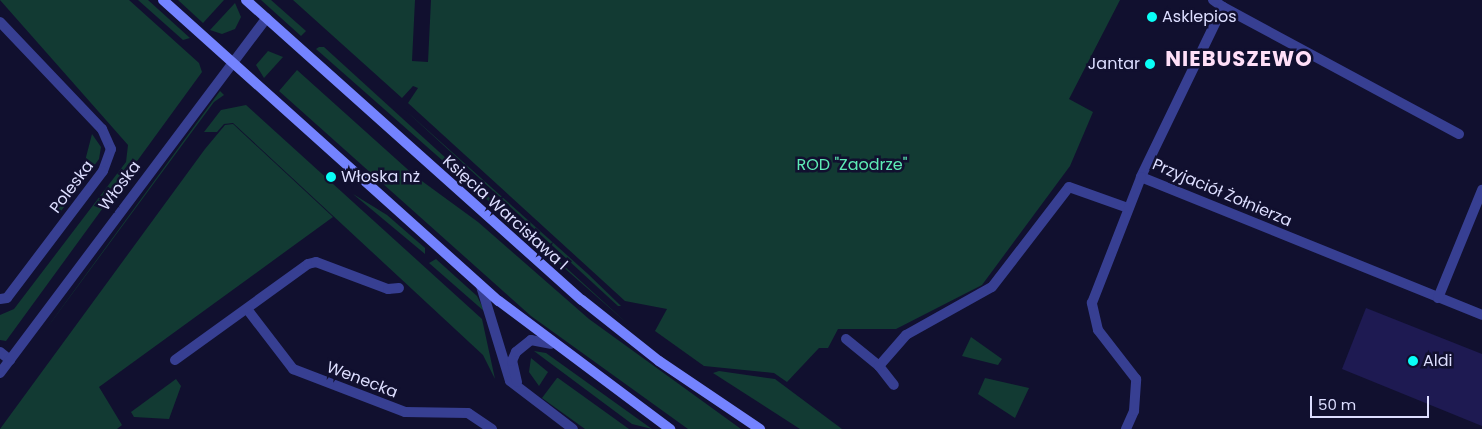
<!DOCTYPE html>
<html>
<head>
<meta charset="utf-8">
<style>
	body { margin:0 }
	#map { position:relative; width:1482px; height:429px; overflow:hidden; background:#11102f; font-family:Poppins,sans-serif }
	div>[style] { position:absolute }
	.green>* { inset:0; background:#123a33 }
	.building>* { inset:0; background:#1e1a52 }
	.street>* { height:10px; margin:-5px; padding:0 5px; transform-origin:5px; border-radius:5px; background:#373f92 }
	.secondary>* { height:10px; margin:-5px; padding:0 5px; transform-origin:5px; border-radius:5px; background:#7483ff }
	.dots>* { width:14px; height:14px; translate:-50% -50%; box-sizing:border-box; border:2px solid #11102f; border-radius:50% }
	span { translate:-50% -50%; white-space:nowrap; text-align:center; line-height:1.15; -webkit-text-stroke:5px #11102f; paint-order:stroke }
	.poi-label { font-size:16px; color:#dddeff }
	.left { translate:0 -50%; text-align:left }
	.right { translate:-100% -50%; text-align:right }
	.park-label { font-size:16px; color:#5debb5 }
	.street-label { font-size:16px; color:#dddeff }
	.district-label { font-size:21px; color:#ffdff8; font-weight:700; letter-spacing:1px }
	.scale { position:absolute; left:1310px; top:396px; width:119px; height:22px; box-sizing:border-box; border:2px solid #dddeff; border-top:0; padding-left:6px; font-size:15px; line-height:18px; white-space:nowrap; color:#dddeff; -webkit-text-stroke:4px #11102f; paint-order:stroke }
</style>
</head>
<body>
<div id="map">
	<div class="green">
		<div style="clip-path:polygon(0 0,129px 0,199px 63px,202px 72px,6px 341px,0 340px,0 315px,14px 309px,126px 162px,128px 145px)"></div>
		<div style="clip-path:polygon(138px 0,148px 0,190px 38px,183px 40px)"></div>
		<div style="clip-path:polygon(178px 0,224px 0,203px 23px)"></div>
		<div style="clip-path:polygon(261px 0,271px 0,306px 31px,301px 36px)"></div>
		<div style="clip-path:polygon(293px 0,415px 0,412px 61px,428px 62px,431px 0,1120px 0,1069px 99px,1093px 112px,1070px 166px,982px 285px,896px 329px,838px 329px,828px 348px,819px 348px,787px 382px,774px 373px,704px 366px,655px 331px,667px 309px,625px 301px,408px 103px,418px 88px,413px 86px,402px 98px)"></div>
		<div style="clip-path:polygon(235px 3px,241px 17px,235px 29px,222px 34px,210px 30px)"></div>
		<div style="clip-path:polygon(319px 47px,324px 47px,629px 325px,316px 49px)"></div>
		<div style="clip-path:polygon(268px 51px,283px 57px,264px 78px,256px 65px)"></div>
		<div style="clip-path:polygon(297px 70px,415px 176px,478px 222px,589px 319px,741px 429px,688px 429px,531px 316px,279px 91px)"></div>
		<div style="clip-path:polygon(220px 91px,224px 95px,214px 102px,41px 336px)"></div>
		<div style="clip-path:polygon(246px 105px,482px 319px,495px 379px,483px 355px,233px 123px,224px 124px,217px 132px,204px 132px,221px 110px)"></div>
		<div style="clip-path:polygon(404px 109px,588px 274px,621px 306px,618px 306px)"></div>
		<div style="clip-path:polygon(233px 124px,333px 217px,99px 387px,122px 425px,117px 429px,0 429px,205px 149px,225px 125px)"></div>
		<div style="clip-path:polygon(92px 134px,101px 147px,99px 159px,59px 214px,50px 207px,85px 161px)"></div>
		<div style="clip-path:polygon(353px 194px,387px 215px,425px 248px,425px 254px)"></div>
		<div style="clip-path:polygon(436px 259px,477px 296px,485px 312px,429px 263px)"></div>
		<div style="clip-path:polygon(971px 337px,1002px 359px,998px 365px,962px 356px)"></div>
		<div style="clip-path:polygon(534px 351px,546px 353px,652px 429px,632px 424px)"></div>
		<div style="clip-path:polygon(531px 358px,548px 372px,539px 386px,529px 372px)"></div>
		<div style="clip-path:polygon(719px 371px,775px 379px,842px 429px,800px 429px,713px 373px)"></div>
		<div style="clip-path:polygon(557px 378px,558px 378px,629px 429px,585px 429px,542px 398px)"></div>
		<div style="clip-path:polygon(985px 378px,1029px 388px,1015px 418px,978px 394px)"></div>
		<div style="clip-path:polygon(176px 379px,181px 386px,169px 419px,134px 417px,131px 412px)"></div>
	</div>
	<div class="building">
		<div style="clip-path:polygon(1366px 308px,1482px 354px,1482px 426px,1342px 369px)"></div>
	</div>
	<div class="street">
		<div style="left:1213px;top:0;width:12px;rotate:35deg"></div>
		<div style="left:1223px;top:7px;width:189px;rotate:115.8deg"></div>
		<div style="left:1141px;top:177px;width:368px;rotate:22deg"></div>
		<div style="left:1223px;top:7px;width:268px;rotate:28.3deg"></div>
		<div style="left:0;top:22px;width:148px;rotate:46.4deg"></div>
		<div style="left:102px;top:129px;width:22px;rotate:66deg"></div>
		<div style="left:111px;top:149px;width:23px;rotate:110deg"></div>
		<div style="left:103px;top:171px;width:159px;rotate:127.1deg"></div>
		<div style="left:7px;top:298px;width:7px;rotate:172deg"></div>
		<div style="left:481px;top:286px;width:99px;rotate:73deg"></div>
		<div style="left:510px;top:381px;width:79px;rotate:37.3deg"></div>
		<div style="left:1438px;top:298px;width:117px;rotate:-67.8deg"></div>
		<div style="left:247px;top:309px;width:76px;rotate:52.5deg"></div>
		<div style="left:293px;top:369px;width:120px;rotate:21deg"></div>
		<div style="left:405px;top:412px;width:63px;rotate:0.9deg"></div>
		<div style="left:468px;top:413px;width:29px;rotate:34deg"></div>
		<div style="left:846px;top:339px;width:43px;rotate:39.3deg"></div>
		<div style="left:879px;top:366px;width:24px;rotate:52deg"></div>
		<div style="left:0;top:352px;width:13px;rotate:39deg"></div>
		<div style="left:175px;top:360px;width:164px;rotate:-35.8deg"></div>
		<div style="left:308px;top:264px;width:8px;rotate:-14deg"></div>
		<div style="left:316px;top:262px;width:77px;rotate:20.6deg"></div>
		<div style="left:388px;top:289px;width:11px;rotate:-5deg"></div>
		<div style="left:879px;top:366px;width:41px;rotate:-48.9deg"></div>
		<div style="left:906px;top:335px;width:98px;rotate:-29.2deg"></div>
		<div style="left:992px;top:287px;width:126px;rotate:-52.4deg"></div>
		<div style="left:1069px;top:187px;width:63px;rotate:19.6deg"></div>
		<div style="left:0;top:373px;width:444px;rotate:-53.1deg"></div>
		<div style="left:517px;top:382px;width:22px;rotate:-103deg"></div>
		<div style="left:512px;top:361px;width:10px;rotate:-66deg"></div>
		<div style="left:516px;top:352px;width:19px;rotate:-39deg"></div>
		<div style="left:531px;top:340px;width:20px;rotate:11deg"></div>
		<div style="left:1126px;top:429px;width:20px;rotate:-66deg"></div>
		<div style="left:1134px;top:411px;width:32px;rotate:-86deg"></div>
		<div style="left:1136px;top:379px;width:62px;rotate:-127.8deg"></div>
		<div style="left:1098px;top:330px;width:28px;rotate:-103deg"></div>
		<div style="left:1092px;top:303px;width:135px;rotate:-68.7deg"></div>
	</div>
	<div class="secondary">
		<div style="left:163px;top:0;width:451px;rotate:41.9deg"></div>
		<div style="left:499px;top:301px;width:214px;rotate:36.8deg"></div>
		<div style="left:246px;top:0;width:450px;rotate:41.8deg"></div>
		<div style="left:582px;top:300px;width:98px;rotate:38.4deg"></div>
		<div style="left:659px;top:361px;width:122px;rotate:34deg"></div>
	</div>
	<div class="dots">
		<div style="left:1152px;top:17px;background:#09fff7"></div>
		<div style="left:1150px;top:64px;background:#09fff7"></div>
		<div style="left:331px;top:177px;background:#09fff7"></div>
		<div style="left:1413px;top:361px;background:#09fff7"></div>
	</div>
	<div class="poi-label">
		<span class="left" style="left:1162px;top:17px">Asklepios</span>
		<span class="right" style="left:1140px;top:64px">Jantar</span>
		<span class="left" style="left:341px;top:177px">Włoska nż</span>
		<span class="left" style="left:1423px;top:361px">Aldi</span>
	</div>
	<div class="park-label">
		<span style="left:852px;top:165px">ROD "Zaodrze"</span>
	</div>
	<div class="street-label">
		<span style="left:120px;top:186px;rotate:-53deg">Włoska</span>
		<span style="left:72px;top:187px;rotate:-53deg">Poleska</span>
		<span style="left:1222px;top:193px;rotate:23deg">Przyjaciół Żołnierza</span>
		<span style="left:505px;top:213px;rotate:42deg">Księcia Warcisława I</span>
		<span style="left:362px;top:380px;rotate:21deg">Wenecka</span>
	</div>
	<div class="district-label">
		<span style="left:1239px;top:59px">NIEBUSZEWO</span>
	</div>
	<div class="scale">50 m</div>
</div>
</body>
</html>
